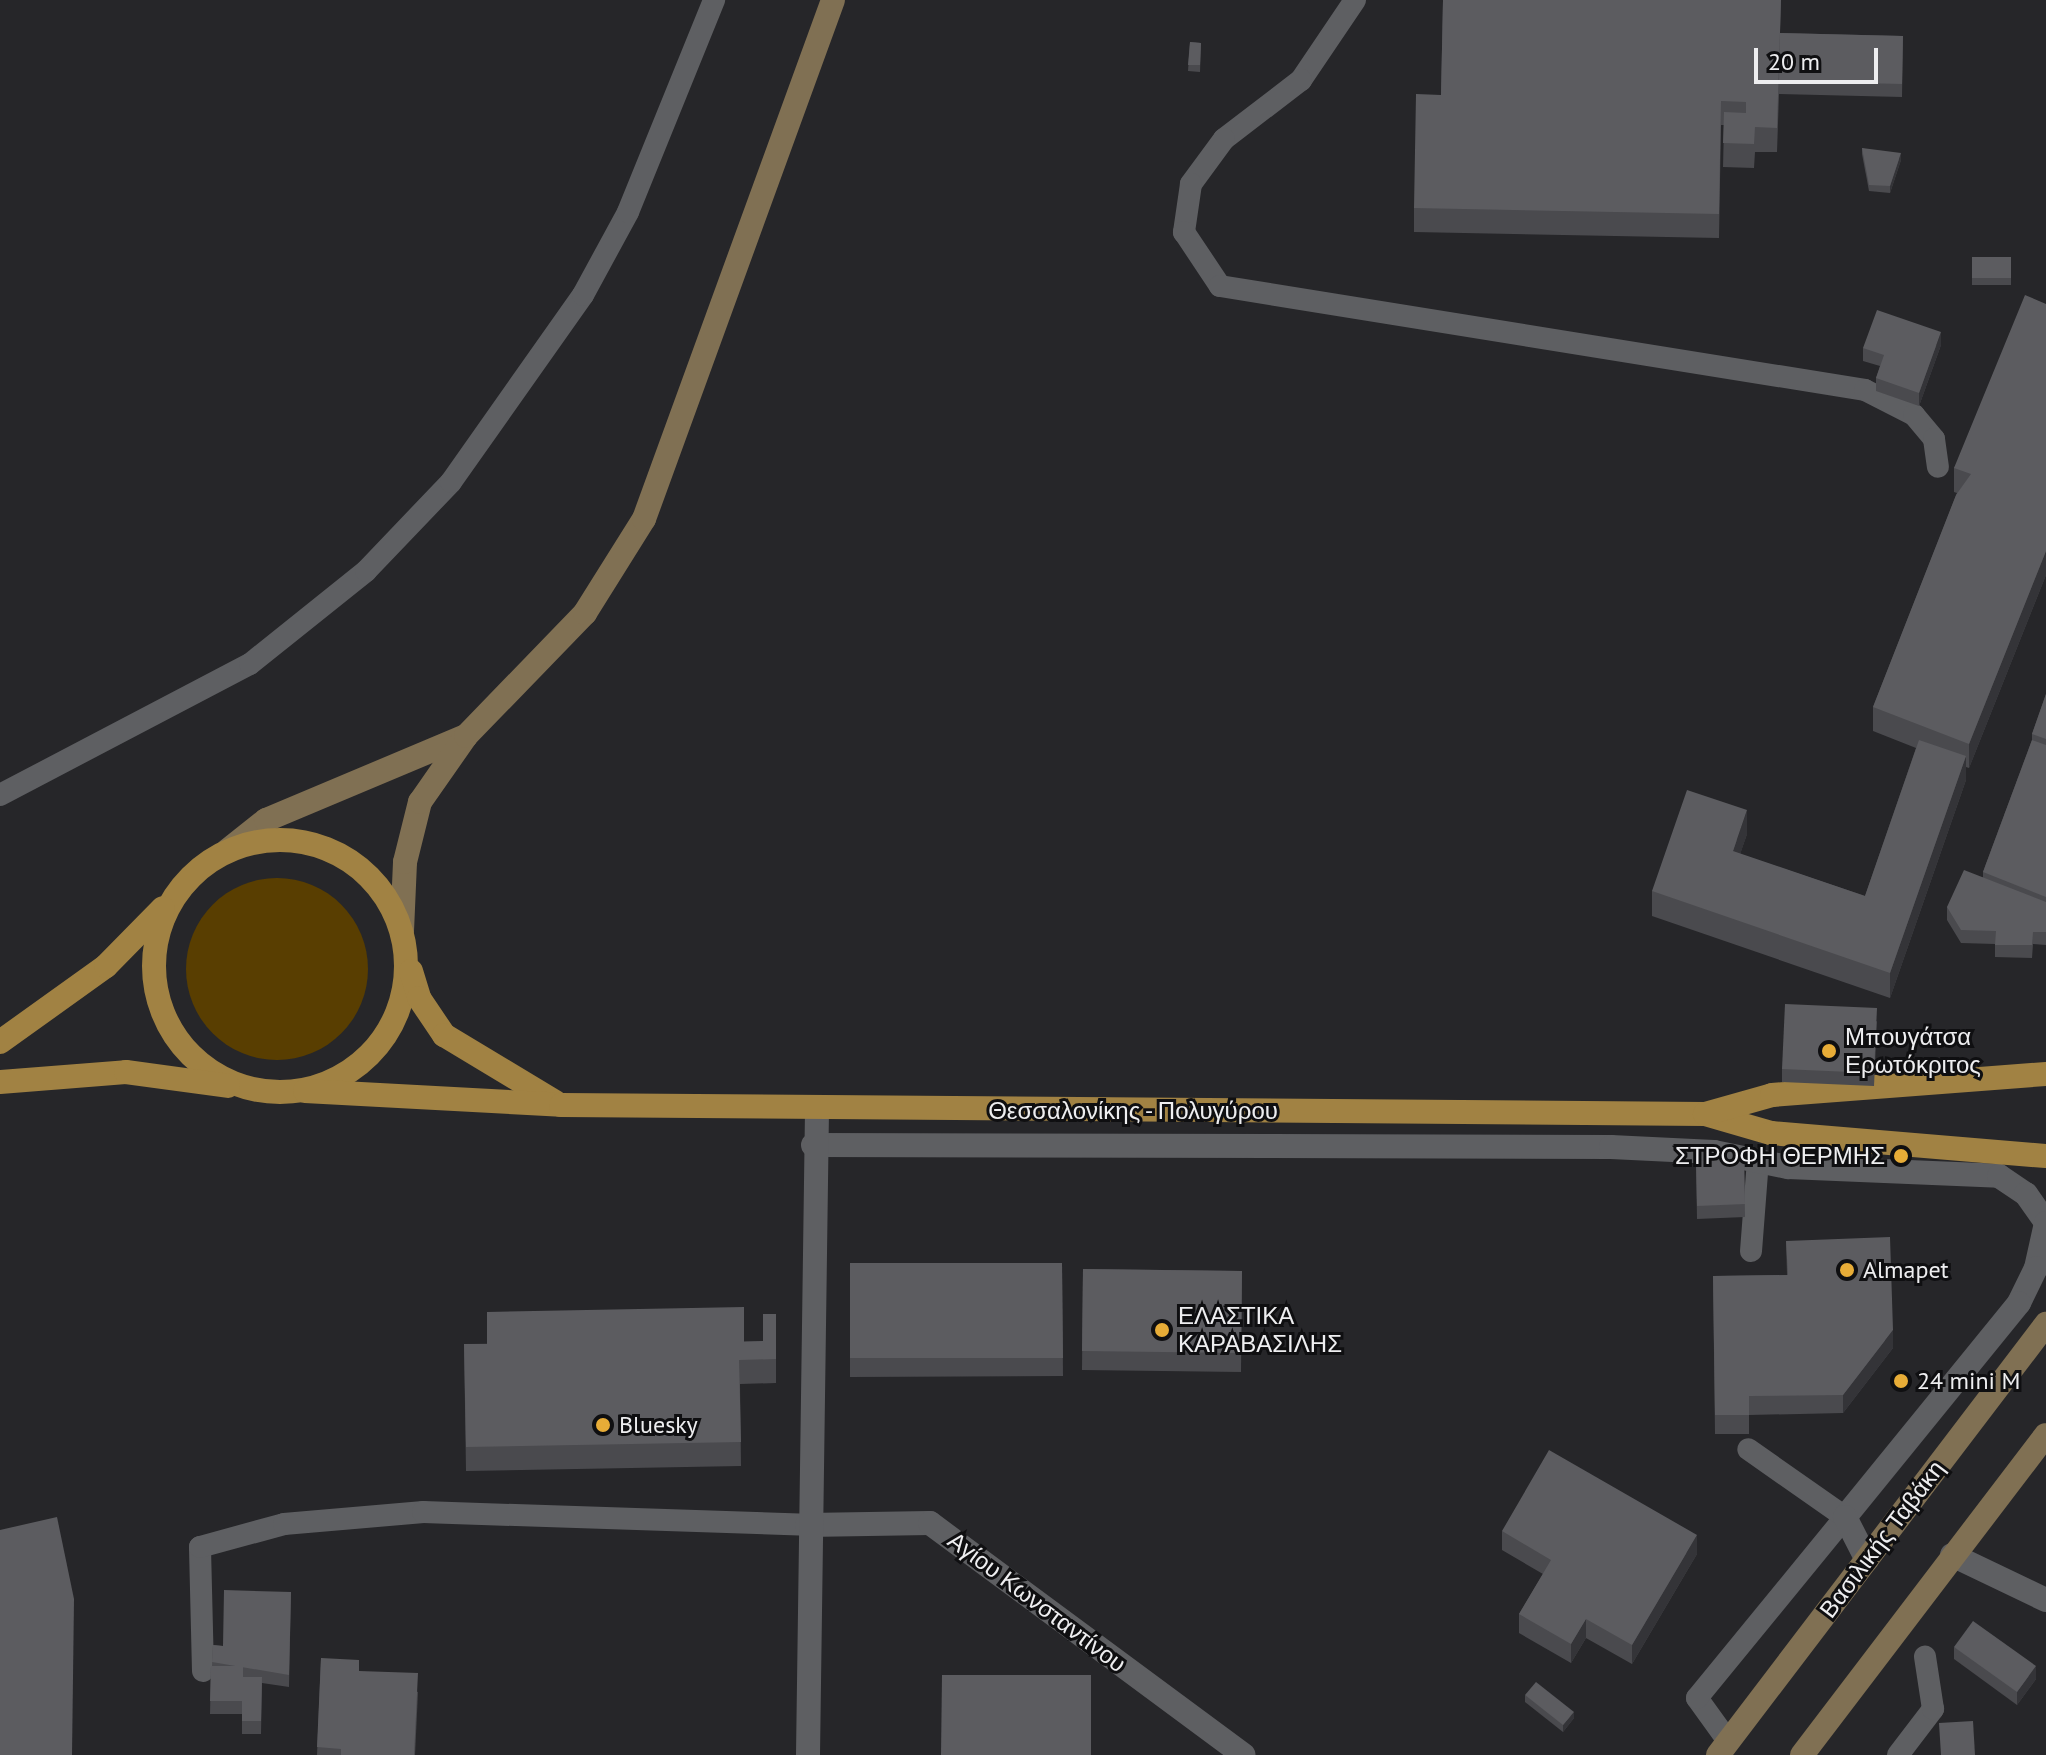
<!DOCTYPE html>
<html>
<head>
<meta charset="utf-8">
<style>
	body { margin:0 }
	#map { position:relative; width:2046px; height:1755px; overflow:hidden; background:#262629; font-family:"PT Sans",sans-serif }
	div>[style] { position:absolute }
	.green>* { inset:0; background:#593e01 }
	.round { border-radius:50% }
	.lane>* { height:22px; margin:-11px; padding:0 11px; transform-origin:11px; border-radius:11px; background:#5e5f62 }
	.street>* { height:24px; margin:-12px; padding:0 12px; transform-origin:12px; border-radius:12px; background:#5e5f62 }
	.secondary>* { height:24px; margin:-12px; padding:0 12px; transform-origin:12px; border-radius:12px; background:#807053 }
	.primary>* { height:24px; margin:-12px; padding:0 12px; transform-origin:12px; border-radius:12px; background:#a18243 }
	.primary>.ring { margin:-12px; padding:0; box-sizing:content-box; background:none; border:24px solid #a18243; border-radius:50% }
	.wall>* { inset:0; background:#4a4a4e }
	.shaded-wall>* { inset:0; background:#343438 }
	.building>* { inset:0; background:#5c5c60 }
	.dots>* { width:22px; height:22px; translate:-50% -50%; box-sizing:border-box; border:4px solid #0f0f11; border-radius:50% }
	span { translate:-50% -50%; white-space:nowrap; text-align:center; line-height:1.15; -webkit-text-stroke:6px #0f0f11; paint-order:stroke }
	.poi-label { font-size:24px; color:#eeeef0 }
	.left { translate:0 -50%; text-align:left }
	.right { translate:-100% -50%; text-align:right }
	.street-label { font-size:24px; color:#eeeef0 }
	.scale { position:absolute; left:1754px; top:48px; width:124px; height:36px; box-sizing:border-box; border:4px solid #eeeef0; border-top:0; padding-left:10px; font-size:24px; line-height:28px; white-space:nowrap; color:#eeeef0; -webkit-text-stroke:6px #0f0f11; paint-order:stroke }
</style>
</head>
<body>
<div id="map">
	<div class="green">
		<div class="round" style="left:186px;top:878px;width:182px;height:182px"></div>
	</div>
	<div class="lane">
		<div style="left:1355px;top:0;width:97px;rotate:124deg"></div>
		<div style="left:1301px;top:80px;width:97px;rotate:142.5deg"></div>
		<div style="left:1224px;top:139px;width:56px;rotate:126.3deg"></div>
		<div style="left:1191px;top:184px;width:49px;rotate:98.3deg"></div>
		<div style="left:1184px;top:232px;width:65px;rotate:56.3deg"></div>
		<div style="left:1220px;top:286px;width:653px;rotate:9.16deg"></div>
		<div style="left:1865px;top:390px;width:55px;rotate:27deg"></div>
		<div style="left:1914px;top:415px;width:31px;rotate:50deg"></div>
		<div style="left:1934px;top:439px;width:28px;rotate:82deg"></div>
		<div style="left:0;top:795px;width:282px;rotate:-27.7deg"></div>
		<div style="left:250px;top:664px;width:149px;rotate:-38.7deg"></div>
		<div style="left:366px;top:571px;width:123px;rotate:-46.3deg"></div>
		<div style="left:451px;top:482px;width:229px;rotate:-54.8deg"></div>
		<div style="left:583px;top:295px;width:94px;rotate:-61.5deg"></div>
		<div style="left:628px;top:212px;width:229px;rotate:-67.9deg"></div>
		<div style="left:1751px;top:1251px;width:90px;rotate:-85.6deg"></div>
		<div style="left:203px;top:1671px;width:124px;rotate:-91.4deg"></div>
		<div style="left:200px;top:1547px;width:87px;rotate:-15.3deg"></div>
		<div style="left:284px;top:1524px;width:140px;rotate:-4.9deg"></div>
		<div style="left:423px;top:1512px;width:384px;rotate:1.9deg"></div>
		<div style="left:1728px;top:1741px;width:53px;rotate:-125.8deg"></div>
		<div style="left:1697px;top:1698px;width:234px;rotate:-50.7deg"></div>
		<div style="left:1845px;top:1517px;width:118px;rotate:-145deg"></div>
		<div style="left:1898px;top:1755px;width:58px;rotate:-52.7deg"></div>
		<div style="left:1933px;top:1709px;width:53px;rotate:-98.7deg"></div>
	</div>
	<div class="street">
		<div style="left:813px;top:1145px;width:798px;rotate:0.14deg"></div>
		<div style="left:1611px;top:1147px;width:103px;rotate:2.8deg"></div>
		<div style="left:1714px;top:1152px;width:76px;rotate:11.5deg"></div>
		<div style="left:1788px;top:1167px;width:211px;rotate:2.4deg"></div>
		<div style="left:1999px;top:1176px;width:32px;rotate:34deg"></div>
		<div style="left:2026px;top:1194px;width:35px;rotate:55deg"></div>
		<div style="left:2046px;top:1223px;width:46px;rotate:102.5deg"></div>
		<div style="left:2036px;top:1268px;width:39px;rotate:116deg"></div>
		<div style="left:2019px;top:1303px;width:276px;rotate:129.1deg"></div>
		<div style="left:1845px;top:1517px;width:48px;rotate:62.9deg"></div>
		<div style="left:807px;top:1525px;width:123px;rotate:-0.9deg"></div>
		<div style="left:930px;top:1523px;width:390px;rotate:36.5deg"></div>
		<div style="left:1952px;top:1555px;width:104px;rotate:25.6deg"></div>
		<div style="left:808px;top:1755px;width:646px;rotate:-89.2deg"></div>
	</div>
	<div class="secondary">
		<div style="left:227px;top:851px;width:50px;rotate:-38.5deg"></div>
		<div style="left:266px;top:820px;width:217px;rotate:-22.8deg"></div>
		<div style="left:402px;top:931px;width:69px;rotate:-87.5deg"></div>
		<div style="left:405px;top:862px;width:62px;rotate:-76deg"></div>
		<div style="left:420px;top:802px;width:80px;rotate:-55.1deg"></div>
		<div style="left:466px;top:736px;width:171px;rotate:-45.9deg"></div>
		<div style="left:585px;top:613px;width:111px;rotate:-57.9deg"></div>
		<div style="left:644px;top:519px;width:552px;rotate:-69.99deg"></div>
		<div style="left:1718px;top:1755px;width:542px;rotate:-52.73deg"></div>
		<div style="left:1802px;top:1755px;width:402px;rotate:-52.7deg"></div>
	</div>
	<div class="primary">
		<div class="ring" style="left:154px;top:840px;width:228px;height:228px"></div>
		<div style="left:411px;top:971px;width:28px;rotate:73deg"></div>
		<div style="left:419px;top:998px;width:45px;rotate:56deg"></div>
		<div style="left:444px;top:1035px;width:130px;rotate:31.1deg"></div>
		<div style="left:0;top:1042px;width:130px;rotate:-35.6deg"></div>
		<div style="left:106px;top:966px;width:81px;rotate:-45.5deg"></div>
		<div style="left:0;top:1082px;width:126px;rotate:-4.5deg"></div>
		<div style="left:126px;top:1072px;width:103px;rotate:7.8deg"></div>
		<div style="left:305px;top:1091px;width:256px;rotate:3.1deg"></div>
		<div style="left:561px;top:1105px;width:1144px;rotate:0.45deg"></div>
		<div style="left:1705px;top:1114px;width:69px;rotate:16.1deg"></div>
		<div style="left:1771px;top:1133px;width:276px;rotate:4.8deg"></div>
		<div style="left:1705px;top:1114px;width:70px;rotate:-15.8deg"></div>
		<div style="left:1772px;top:1095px;width:275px;rotate:-4.4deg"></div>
	</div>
	<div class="wall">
		<div style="clip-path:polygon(1443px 0,1781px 0,1780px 33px,1903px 36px,1902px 97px,1779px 94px,1777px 152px,1755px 152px,1754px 168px,1723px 167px,1724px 125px,1721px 125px,1719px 238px,1414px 232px,1414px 208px,1441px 95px)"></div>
		<div style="clip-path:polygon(1190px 42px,1201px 43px,1200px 72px,1188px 71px)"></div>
		<div style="clip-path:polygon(1862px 148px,1901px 160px,1890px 193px,1869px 191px,1862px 154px)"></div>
		<div style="clip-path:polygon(1972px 257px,2011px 257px,2011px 285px,1972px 285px)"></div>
		<div style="clip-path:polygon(2046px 304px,2046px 575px,1969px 768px,1966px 767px,1966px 780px,1890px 998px,1652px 916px,1652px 891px,1747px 834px,1740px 854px,1865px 896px,1916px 748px,1873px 731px,1873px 707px,1957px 493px,1954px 492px,1954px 468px)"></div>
		<div style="clip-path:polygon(1941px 345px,1919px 406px,1876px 391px,1876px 378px,1880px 366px,1863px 361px,1863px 348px)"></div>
		<div style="clip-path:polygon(2046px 694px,2046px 945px,2033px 944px,2032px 958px,1995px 957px,1995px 944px,1961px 943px,1947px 920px,1947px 907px,1983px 877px,1983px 872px,2032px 740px,2032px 734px)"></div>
		<div style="clip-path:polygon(1877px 1021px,1874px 1086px,1782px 1082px,1782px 1069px)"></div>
		<div style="clip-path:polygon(1744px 1159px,1745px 1217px,1697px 1219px,1696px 1161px)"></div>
		<div style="clip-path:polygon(1786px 1241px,1893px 1348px,1843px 1413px,1749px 1415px,1749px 1434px,1715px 1434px,1713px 1276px,1787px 1275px)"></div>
		<div style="clip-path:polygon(850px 1263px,1062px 1263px,1063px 1376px,850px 1377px)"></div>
		<div style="clip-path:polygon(1083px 1269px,1242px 1271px,1241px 1372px,1082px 1370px)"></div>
		<div style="clip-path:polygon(776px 1314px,776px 1383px,740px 1384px,741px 1466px,466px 1471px,464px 1344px,763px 1341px)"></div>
		<div style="clip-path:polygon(1502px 1531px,1697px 1554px,1632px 1664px,1586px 1638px,1571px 1663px,1519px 1633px,1519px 1614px,1543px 1574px,1502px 1550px)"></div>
		<div style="clip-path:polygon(291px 1592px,289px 1687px,262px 1683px,261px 1734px,242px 1734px,242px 1714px,210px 1714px,211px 1666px,212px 1666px,213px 1645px,223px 1646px)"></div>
		<div style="clip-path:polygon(1954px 1647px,2036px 1679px,2017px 1705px,1954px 1659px)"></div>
		<div style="clip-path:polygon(321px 1658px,418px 1692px,415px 1755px,317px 1755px)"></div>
		<div style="clip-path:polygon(1525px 1695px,1574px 1718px,1563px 1732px,1525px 1702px)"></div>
	</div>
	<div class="shaded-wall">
		<div style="clip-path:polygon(1901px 153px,1901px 160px,1890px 193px,1890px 186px)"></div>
		<div style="clip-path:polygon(1941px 332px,1941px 345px,1919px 406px,1919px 393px)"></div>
		<div style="clip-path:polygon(2046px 551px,2046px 575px,1969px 768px,1969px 744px)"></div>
		<div style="clip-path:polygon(1966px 756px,1966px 780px,1890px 998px,1890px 973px)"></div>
		<div style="clip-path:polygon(1747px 810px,1747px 834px,1733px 875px,1733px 851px)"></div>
		<div style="clip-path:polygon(1893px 1330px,1893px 1348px,1843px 1413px,1843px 1395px)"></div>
		<div style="clip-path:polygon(1697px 1535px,1697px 1554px,1632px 1664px,1632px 1645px)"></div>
		<div style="clip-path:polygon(1586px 1619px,1586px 1638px,1571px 1663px,1571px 1644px)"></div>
		<div style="clip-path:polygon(2036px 1666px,2036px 1679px,2017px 1705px,2017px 1692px)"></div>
		<div style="clip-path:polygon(1574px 1712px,1574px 1718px,1563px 1732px,1563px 1725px)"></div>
	</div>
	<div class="building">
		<div style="clip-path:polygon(1443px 0,1781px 0,1777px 128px,1755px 127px,1754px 144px,1723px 143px,1724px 112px,1746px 113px,1746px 102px,1721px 101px,1719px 214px,1414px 208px,1416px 94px,1441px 95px)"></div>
		<div style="clip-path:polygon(1780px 33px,1903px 36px,1902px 84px,1779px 81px)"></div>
		<div style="clip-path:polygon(1190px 42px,1201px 43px,1200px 65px,1188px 65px)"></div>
		<div style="clip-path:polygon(1862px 148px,1901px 153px,1890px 186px,1869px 185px)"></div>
		<div style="clip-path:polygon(1972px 257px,2011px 257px,2011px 278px,1972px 278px)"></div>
		<div style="clip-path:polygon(2025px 295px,2046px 304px,2046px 551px,1969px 744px,1873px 707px,1956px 495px,1971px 474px,1954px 468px)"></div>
		<div style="clip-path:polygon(1877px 310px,1941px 332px,1919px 393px,1876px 378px,1884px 355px,1863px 348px)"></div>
		<div style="clip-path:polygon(2046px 694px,2046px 739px,2032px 734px)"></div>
		<div style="clip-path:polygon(1919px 740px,1966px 756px,1890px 973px,1652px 891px,1687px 790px,1747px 810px,1733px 851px,1865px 896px)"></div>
		<div style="clip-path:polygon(2032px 740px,2046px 745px,2046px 897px,1983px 872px)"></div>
		<div style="clip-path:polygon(1964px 870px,2046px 902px,2046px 932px,2033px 932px,2032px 945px,1995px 945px,1996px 931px,1961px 930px,1947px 907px)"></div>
		<div style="clip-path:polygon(1785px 1004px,1877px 1008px,1874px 1073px,1782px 1069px)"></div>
		<div style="clip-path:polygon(1744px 1159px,1745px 1204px,1697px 1206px,1696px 1161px)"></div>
		<div style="clip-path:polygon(1890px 1237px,1893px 1330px,1843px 1395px,1749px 1396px,1749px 1415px,1715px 1415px,1713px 1276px,1788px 1275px,1786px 1241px)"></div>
		<div style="clip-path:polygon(850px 1263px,1062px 1263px,1063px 1358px,850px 1358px)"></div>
		<div style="clip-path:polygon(1083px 1269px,1242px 1271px,1241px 1353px,1082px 1351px)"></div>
		<div style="clip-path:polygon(744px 1307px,744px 1342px,763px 1341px,763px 1314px,776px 1314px,776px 1359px,739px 1360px,741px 1442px,466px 1447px,464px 1344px,487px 1344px,487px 1312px)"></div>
		<div style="clip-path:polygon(1549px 1450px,1697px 1535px,1632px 1645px,1586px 1619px,1571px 1644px,1519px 1614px,1551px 1560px,1502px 1531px)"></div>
		<div style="clip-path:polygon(57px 1517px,74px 1599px,72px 1755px,0 1755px,0 1530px)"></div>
		<div style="clip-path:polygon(224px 1590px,291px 1592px,289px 1675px,212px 1662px,213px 1645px,223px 1646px)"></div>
		<div style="clip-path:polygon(1973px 1621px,2036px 1666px,2017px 1692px,1954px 1647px)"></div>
		<div style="clip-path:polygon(321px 1658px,359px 1660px,359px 1671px,418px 1673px,414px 1755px,341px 1755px,341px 1749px,317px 1747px)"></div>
		<div style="clip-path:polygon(211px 1666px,243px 1666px,243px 1677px,262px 1677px,261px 1721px,242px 1721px,242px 1701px,210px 1701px)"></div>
		<div style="clip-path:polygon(942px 1675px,1091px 1675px,1091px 1755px,941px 1755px)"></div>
		<div style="clip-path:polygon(1536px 1682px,1574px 1712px,1563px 1725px,1525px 1695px)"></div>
		<div style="clip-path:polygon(1973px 1721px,1975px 1755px,1941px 1755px,1939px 1723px)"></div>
	</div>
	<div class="dots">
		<div style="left:1829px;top:1051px;background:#e7ac37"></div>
		<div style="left:1901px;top:1156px;background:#e7ac37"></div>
		<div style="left:1847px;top:1270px;background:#e7ac37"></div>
		<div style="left:1162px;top:1330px;background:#e7ac37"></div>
		<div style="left:1901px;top:1381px;background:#e7ac37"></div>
		<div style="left:603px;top:1425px;background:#e7ac37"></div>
	</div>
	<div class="poi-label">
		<span class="left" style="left:1845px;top:1051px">Μπουγάτσα<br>Ερωτόκριτος</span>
		<span class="right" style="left:1885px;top:1156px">ΣΤΡΟΦΗ ΘΕΡΜΗΣ</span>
		<span class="left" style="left:1863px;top:1270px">Almapet</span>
		<span class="left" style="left:1178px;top:1330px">ΕΛΑΣΤΙΚΑ<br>ΚΑΡΑΒΑΣΙΛΗΣ</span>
		<span class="left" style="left:1917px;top:1381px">24 mini M</span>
		<span class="left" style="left:619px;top:1425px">Bluesky</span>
	</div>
	<div class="street-label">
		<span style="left:1133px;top:1111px">Θεσσαλονίκης - Πολυγύρου</span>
		<span style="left:1882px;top:1539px;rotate:-53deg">Βασιλικής Ταβάκη</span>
		<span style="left:1037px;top:1602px;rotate:37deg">Αγίου Κωνσταντίνου</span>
	</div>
	<div class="scale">20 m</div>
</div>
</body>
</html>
